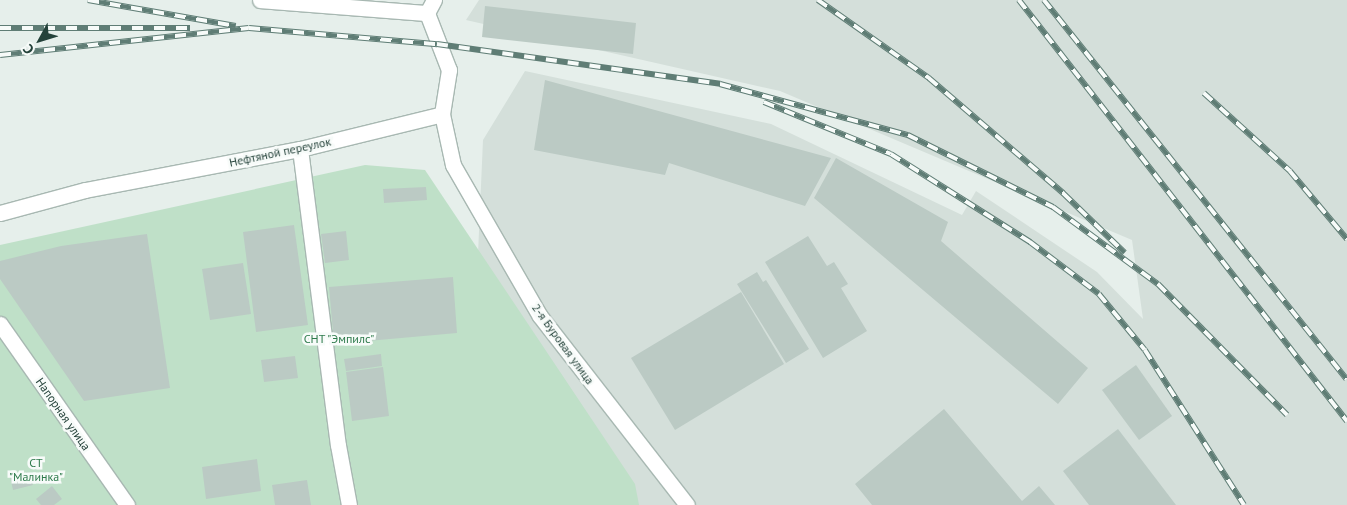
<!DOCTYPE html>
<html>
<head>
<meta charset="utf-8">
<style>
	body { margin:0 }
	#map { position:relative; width:1347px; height:505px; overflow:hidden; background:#e6efeb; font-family:"PT Sans",sans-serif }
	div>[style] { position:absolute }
	.built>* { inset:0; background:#d4dfda }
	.green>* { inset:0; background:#bfe0c8 }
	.building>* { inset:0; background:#bbcac4 }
	.roads { filter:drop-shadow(1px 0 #a8b8b2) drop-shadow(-1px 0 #a8b8b2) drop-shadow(0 1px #a8b8b2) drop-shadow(0 -1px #a8b8b2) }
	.minor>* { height:15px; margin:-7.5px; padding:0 7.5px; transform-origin:7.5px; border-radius:7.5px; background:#fff }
	.rail>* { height:5.5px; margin-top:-2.75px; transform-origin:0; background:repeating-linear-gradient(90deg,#f7fbf9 0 11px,#5f7d75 0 22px); box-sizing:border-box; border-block:1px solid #5f7d75 }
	span { translate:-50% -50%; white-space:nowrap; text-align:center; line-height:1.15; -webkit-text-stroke:5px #f7fbf9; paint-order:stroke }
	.street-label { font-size:12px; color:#24423a }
	.park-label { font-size:12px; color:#2d7a4b }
	.north { position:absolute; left:15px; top:15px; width:50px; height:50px; -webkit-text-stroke:4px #f7fbf9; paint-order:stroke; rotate:231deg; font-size:14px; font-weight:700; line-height:20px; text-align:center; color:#24423a }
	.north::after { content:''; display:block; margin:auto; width:18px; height:22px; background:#24423a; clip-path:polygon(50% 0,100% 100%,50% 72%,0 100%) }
</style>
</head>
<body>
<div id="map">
	<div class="built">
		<div style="clip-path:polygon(479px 0,1347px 0,1347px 505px,504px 505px,474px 345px,483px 140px,525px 71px,771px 124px,962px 215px,976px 191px,1097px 272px,1143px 319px,1132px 240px,780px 91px,466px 20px)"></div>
	</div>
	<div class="green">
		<div style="clip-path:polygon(365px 165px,425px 170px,635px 484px,639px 505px,0 505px,0 245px)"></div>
	</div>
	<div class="building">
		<div style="clip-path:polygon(485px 6px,636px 23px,633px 54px,482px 37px)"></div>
		<div style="clip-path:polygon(545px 80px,831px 158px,805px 206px,669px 163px,665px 175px,534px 150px)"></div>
		<div style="clip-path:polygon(836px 158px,948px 222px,941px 241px,1088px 368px,1058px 404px,814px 198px)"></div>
		<div style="clip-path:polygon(426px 187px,427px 200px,384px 203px,383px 189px)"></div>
		<div style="clip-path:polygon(294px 225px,308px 325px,256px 332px,243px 232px)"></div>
		<div style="clip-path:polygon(346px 231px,349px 260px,325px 263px,321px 234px)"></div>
		<div style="clip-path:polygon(147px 234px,170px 388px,84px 401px,0 279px,0 261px,61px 246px)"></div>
		<div style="clip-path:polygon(808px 236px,827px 266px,834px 262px,848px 284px,841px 288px,867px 331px,823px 358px,765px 262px)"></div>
		<div style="clip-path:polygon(243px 263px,251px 314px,210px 320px,202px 269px)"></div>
		<div style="clip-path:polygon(757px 272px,763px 282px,766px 280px,809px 349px,786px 363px,737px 284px)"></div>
		<div style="clip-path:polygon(453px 277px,457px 333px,334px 344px,329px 287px)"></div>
		<div style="clip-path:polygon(741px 292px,784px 364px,675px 430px,631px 358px)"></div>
		<div style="clip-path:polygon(381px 354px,382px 366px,346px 371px,344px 359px)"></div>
		<div style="clip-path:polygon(295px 356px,298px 378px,264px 382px,261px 360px)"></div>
		<div style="clip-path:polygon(1136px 365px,1172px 416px,1139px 440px,1102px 390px)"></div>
		<div style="clip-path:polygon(383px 367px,389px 416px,352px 421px,346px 372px)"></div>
		<div style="clip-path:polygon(944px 409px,1022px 501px,1039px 486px,1055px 505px,872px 505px,855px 484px)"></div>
		<div style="clip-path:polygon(1118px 429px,1176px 505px,1089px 505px,1063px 471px)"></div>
		<div style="clip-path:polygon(257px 459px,261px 491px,206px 499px,202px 467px)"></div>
		<div style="clip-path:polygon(29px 472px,33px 485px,13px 490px,10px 477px)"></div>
		<div style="clip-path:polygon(307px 480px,311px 505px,275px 505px,272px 485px)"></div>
		<div style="clip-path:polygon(52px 486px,62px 499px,54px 505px,41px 505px,36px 499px)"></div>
	</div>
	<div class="roads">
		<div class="minor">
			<div style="left:260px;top:0;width:168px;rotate:4.5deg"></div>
			<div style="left:442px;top:114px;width:52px;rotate:77.8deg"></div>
			<div style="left:453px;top:165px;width:174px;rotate:60.1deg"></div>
			<div style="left:540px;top:316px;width:239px;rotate:52.1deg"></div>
			<div style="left:300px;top:149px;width:298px;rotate:82.7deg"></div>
			<div style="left:338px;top:445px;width:61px;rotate:79.6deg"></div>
			<div style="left:0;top:213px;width:88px;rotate:-15.1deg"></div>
			<div style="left:85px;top:190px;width:219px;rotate:-10.8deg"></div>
			<div style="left:300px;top:149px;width:146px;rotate:-13.8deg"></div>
			<div style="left:442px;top:114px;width:45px;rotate:-81deg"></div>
			<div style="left:449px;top:70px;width:61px;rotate:-111.1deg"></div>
			<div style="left:427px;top:13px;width:15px;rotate:-62deg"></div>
			<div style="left:0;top:324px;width:221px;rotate:54.9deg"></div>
		</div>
	</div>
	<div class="rail">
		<div style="left:88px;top:0;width:150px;rotate:10deg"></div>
		<div style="left:818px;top:0;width:136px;rotate:35.1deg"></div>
		<div style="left:929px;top:78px;width:177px;rotate:40.6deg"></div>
		<div style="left:1063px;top:193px;width:86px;rotate:44.1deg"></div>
		<div style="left:1019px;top:0;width:534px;rotate:52.08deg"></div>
		<div style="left:1044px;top:0;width:485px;rotate:51.4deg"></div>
		<div style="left:0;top:28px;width:190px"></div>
		<div style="left:0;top:55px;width:250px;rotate:-6.2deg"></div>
		<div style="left:249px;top:28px;width:189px;rotate:4.9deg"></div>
		<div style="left:437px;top:44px;width:286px;rotate:8deg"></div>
		<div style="left:720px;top:84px;width:195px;rotate:15.2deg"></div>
		<div style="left:908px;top:135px;width:162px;rotate:26.4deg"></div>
		<div style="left:1053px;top:207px;width:130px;rotate:36.3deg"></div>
		<div style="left:1158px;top:284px;width:184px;rotate:45.4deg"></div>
		<div style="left:1204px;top:93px;width:116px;rotate:42.2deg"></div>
		<div style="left:1290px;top:171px;width:89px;rotate:50deg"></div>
		<div style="left:764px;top:102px;width:137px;rotate:22.3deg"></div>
		<div style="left:891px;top:154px;width:165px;rotate:32.3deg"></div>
		<div style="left:1030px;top:242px;width:86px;rotate:37deg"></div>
		<div style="left:1099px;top:294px;width:72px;rotate:50.6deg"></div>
		<div style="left:1145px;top:350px;width:184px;rotate:57.4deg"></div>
	</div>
	<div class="street-label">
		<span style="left:280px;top:152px;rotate:-12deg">Нефтяной переулок</span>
		<span style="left:563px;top:344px;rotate:54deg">2-я Буровая улица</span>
		<span style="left:63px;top:414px;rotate:55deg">Напорная улица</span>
	</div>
	<div class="park-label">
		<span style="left:339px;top:339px">СНТ "Эмпилс"</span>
		<span style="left:36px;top:470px">СТ<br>"Малинка"</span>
	</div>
	<div class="north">С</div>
</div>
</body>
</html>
